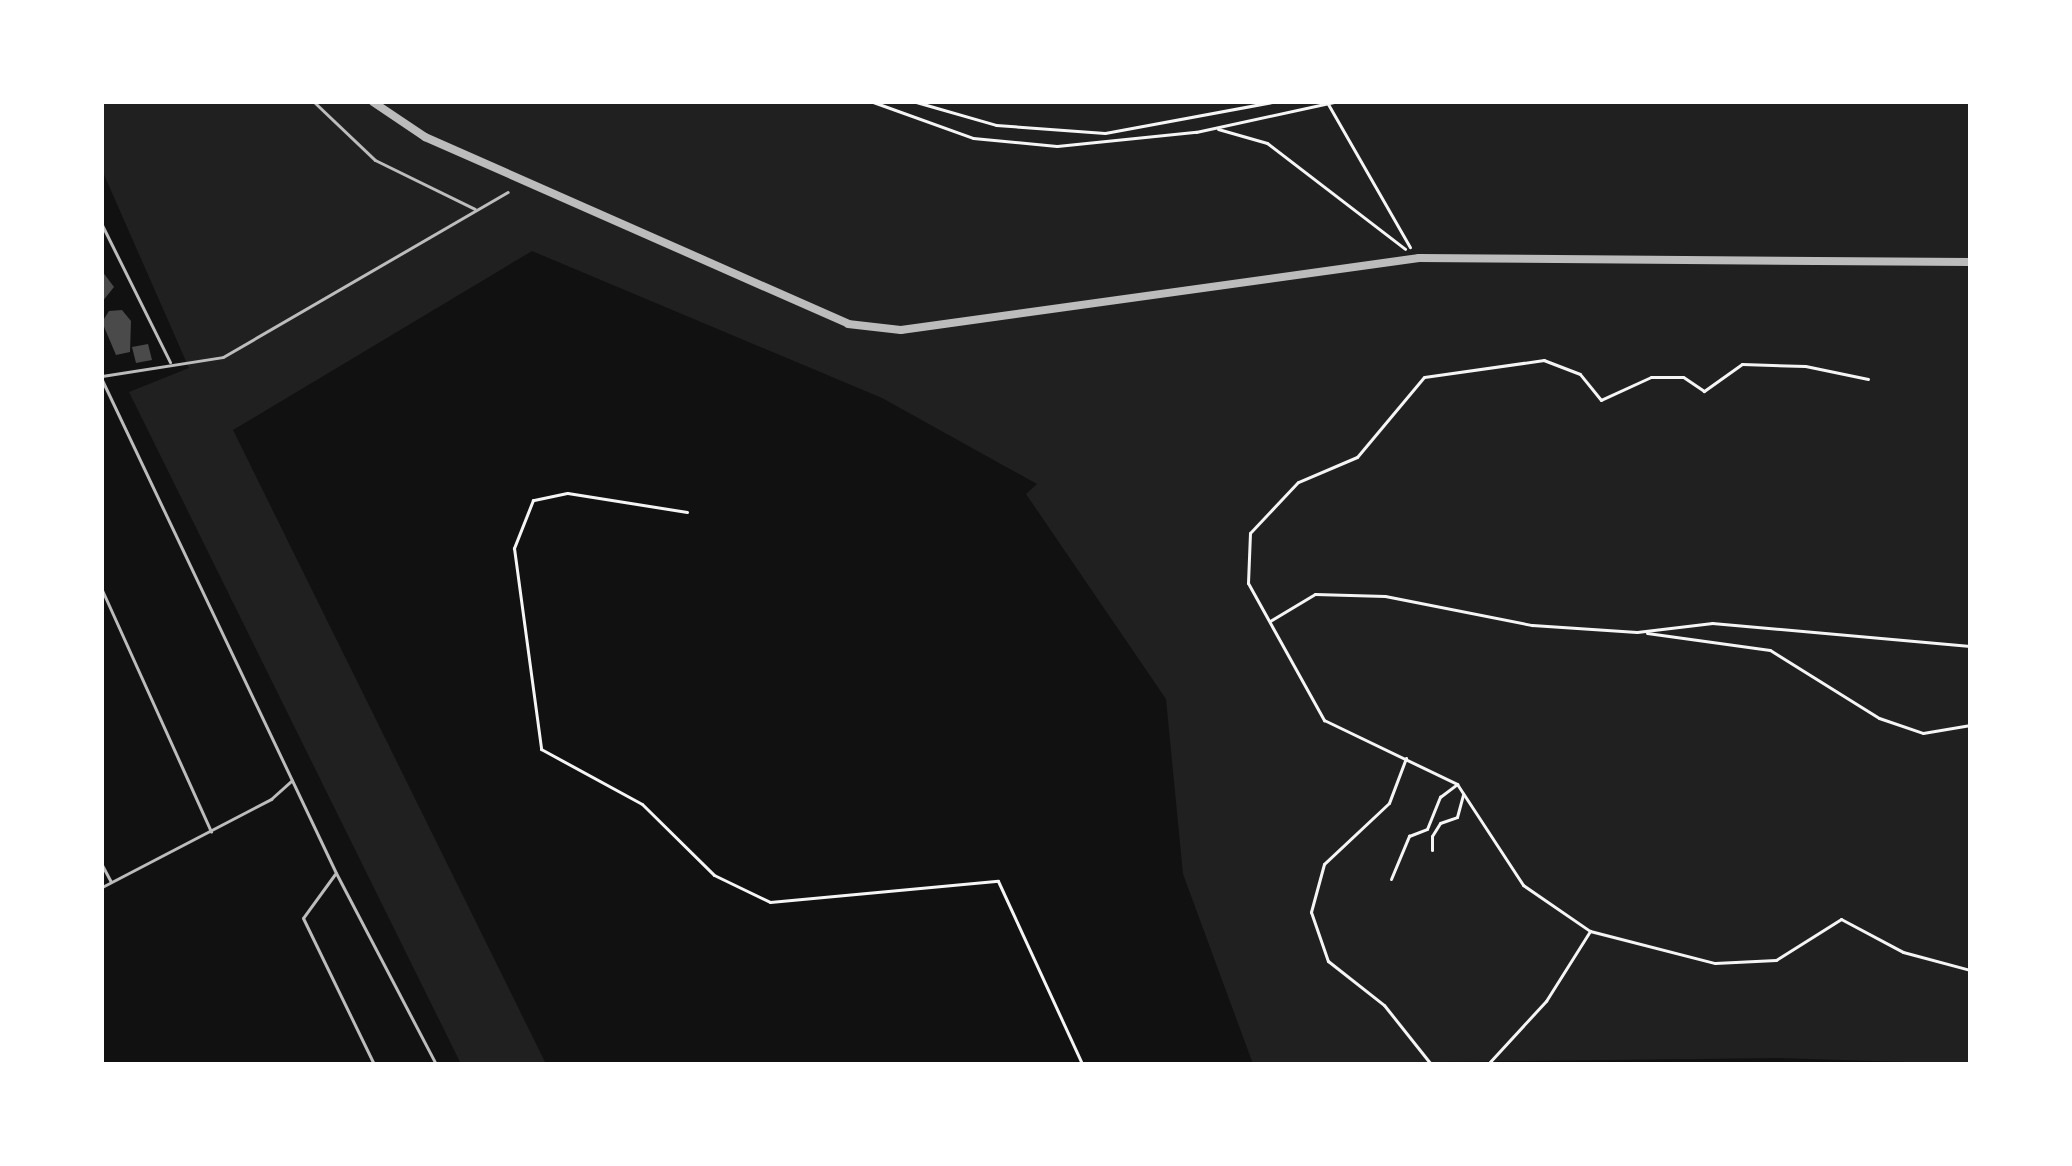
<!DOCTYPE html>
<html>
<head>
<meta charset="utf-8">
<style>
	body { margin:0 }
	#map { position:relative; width:2072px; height:1166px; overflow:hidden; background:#111; font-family:Merriweather,serif }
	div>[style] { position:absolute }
	.green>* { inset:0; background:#202020 }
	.building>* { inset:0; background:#4a4a4a }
	.path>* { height:3px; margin:-1.5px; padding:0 1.5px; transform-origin:1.5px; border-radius:1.5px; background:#f5f5f5 }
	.service>* { height:3px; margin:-1.5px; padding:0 1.5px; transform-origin:1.5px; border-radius:1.5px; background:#bcbcbc }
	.tertiary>* { height:8px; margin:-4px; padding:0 4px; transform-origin:4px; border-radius:4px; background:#bcbcbc }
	span { translate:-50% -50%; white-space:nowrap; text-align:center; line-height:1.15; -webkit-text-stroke:8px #fff; paint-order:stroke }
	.frame { position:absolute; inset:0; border:104px solid #fff; pointer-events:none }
</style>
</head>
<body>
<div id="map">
	<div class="green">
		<div style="clip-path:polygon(102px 102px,1970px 102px,1970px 1064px,1778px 1058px,1253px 1064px,1183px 874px,1166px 699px,1026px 494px,1037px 484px,882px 398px,532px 251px,233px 430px,546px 1064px,461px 1064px,129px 392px,189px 368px,102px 170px)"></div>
	</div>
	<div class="building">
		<div style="clip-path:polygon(102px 271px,114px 287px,102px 302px)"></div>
		<div style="clip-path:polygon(122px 310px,131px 321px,130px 352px,116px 355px,102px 322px,109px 311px)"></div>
		<div style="clip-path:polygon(148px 344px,152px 360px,136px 363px,132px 347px)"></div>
	</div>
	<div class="path">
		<div style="left:873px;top:102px;width:106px;rotate:19.8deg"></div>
		<div style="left:973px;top:138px;width:84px;rotate:5.4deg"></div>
		<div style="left:1057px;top:146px;width:140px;rotate:-5.8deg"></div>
		<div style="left:1196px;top:132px;width:141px;rotate:-12.3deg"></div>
		<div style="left:916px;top:102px;width:83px;rotate:16deg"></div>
		<div style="left:996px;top:125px;width:109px;rotate:4.2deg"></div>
		<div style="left:1105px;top:133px;width:170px;rotate:-10.5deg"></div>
		<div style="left:1328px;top:104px;width:165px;rotate:60.2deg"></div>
		<div style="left:1218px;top:129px;width:51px;rotate:15.9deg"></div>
		<div style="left:1267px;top:143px;width:174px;rotate:37.5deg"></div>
		<div style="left:1868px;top:379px;width:64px;rotate:-168.3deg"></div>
		<div style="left:1805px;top:366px;width:63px;rotate:-178.2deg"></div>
		<div style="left:1742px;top:364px;width:47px;rotate:144.6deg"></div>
		<div style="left:1704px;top:391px;width:25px;rotate:-146deg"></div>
		<div style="left:1683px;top:377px;width:32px;rotate:180deg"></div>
		<div style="left:1651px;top:377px;width:55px;rotate:155.3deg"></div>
		<div style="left:1601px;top:400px;width:33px;rotate:-129deg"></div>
		<div style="left:1580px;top:374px;width:39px;rotate:-159deg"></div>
		<div style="left:1544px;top:360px;width:121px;rotate:171.9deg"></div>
		<div style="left:1424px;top:377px;width:104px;rotate:129.9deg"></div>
		<div style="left:1357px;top:457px;width:64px;rotate:157deg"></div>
		<div style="left:1298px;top:482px;width:70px;rotate:133.3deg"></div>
		<div style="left:1250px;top:533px;width:50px;rotate:92.3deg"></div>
		<div style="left:1248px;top:583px;width:157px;rotate:61deg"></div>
		<div style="left:1324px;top:720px;width:148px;rotate:25.7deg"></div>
		<div style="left:1457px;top:784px;width:121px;rotate:56.8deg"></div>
		<div style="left:1523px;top:885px;width:81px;rotate:34.5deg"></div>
		<div style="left:1590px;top:931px;width:129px;rotate:14.4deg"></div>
		<div style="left:1715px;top:963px;width:61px;rotate:-2.8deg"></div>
		<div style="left:1776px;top:960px;width:77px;rotate:-32.2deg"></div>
		<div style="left:1841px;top:919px;width:70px;rotate:28deg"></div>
		<div style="left:1903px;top:952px;width:69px;rotate:15deg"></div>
		<div style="left:687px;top:512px;width:121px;rotate:-171deg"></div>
		<div style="left:567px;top:493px;width:35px;rotate:168deg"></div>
		<div style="left:533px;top:500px;width:52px;rotate:111.6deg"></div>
		<div style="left:514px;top:548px;width:203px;rotate:82.3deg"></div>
		<div style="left:541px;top:749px;width:115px;rotate:28.6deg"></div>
		<div style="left:642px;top:804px;width:101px;rotate:44.6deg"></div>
		<div style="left:714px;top:875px;width:62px;rotate:25.7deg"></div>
		<div style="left:770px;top:902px;width:229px;rotate:-5.3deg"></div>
		<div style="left:998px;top:881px;width:201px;rotate:65.3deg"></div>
		<div style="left:1270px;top:621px;width:52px;rotate:-31deg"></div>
		<div style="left:1315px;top:594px;width:70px;rotate:1.6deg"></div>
		<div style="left:1385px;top:596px;width:150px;rotate:11.2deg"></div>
		<div style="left:1532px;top:625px;width:105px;rotate:3.8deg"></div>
		<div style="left:1637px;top:632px;width:76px;rotate:-6.8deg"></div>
		<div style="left:1712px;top:623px;width:259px;rotate:5.1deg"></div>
		<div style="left:1647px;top:633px;width:124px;rotate:7.9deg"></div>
		<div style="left:1770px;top:650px;width:128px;rotate:32deg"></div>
		<div style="left:1879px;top:718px;width:46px;rotate:18.8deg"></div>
		<div style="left:1923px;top:733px;width:48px;rotate:-9.7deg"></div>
		<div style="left:1406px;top:758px;width:48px;rotate:110.7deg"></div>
		<div style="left:1389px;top:803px;width:89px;rotate:136.8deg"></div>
		<div style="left:1324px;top:864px;width:50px;rotate:105.2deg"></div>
		<div style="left:1311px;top:912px;width:52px;rotate:70.9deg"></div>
		<div style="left:1328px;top:961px;width:71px;rotate:38.2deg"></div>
		<div style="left:1384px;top:1005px;width:75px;rotate:51.5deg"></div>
		<div style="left:1432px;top:850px;width:14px;rotate:-90deg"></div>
		<div style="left:1432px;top:836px;width:15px;rotate:-58deg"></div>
		<div style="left:1440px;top:823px;width:18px;rotate:-19deg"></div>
		<div style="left:1457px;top:817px;width:24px;rotate:-75deg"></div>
		<div style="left:1391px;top:879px;width:47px;rotate:-67.3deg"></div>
		<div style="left:1409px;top:836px;width:19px;rotate:-21deg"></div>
		<div style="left:1427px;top:829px;width:35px;rotate:-68deg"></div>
		<div style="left:1440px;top:797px;width:21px;rotate:-37deg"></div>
		<div style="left:1488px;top:1064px;width:86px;rotate:-47.4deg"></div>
		<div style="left:1546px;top:1001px;width:83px;rotate:-57.8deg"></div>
	</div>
	<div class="service">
		<div style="left:314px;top:102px;width:84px;rotate:43.6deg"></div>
		<div style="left:375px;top:160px;width:111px;rotate:26.1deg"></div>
		<div style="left:102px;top:225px;width:153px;rotate:63.6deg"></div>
		<div style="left:102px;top:376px;width:122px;rotate:-8.9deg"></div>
		<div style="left:223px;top:357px;width:329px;rotate:-30.1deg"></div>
		<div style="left:102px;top:380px;width:546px;rotate:64.61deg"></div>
		<div style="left:336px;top:873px;width:216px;rotate:62.4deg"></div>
		<div style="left:102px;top:590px;width:265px;rotate:65.7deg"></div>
		<div style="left:102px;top:865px;width:19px;rotate:62deg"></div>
		<div style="left:335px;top:874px;width:54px;rotate:126deg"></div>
		<div style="left:303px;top:918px;width:162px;rotate:64.1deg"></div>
		<div style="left:102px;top:887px;width:191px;rotate:-27.5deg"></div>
		<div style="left:271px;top:799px;width:28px;rotate:-42deg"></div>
	</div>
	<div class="tertiary">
		<div style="left:373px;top:102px;width:63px;rotate:33.9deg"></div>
		<div style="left:425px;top:137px;width:462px;rotate:23.8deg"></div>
		<div style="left:848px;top:324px;width:53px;rotate:6.5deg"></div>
		<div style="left:901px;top:330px;width:523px;rotate:-7.91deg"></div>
		<div style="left:1419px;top:258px;width:551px;rotate:0.42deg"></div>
	</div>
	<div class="frame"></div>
</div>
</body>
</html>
